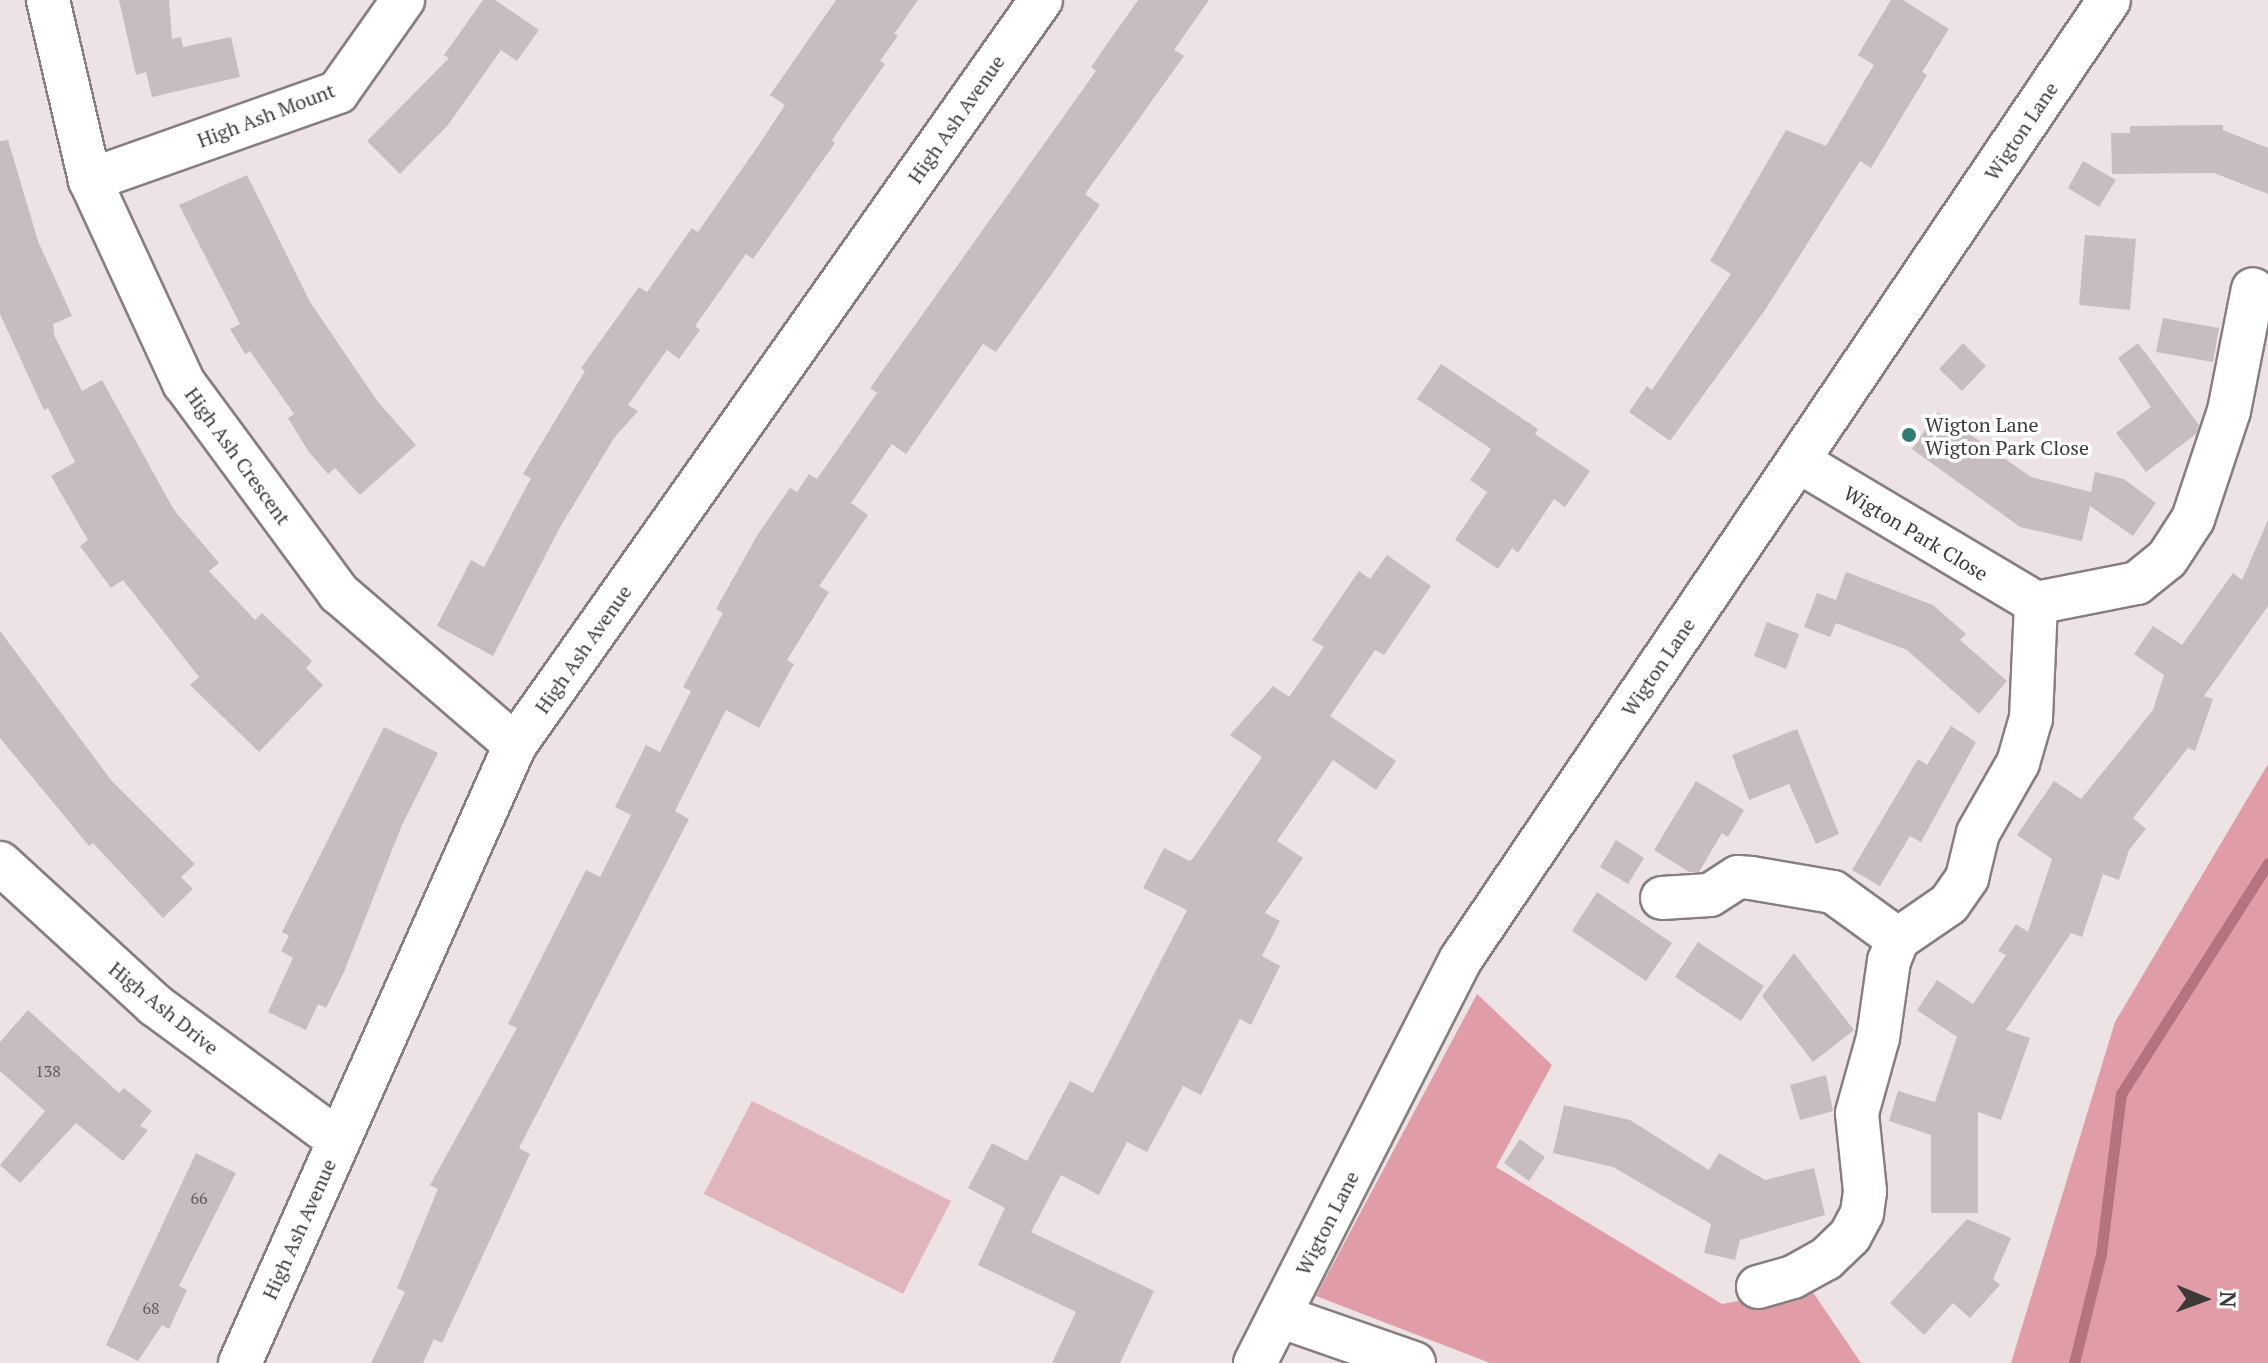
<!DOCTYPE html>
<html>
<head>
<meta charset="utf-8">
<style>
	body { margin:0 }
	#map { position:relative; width:2268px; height:1363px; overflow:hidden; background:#ede3e4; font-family:"PT Serif",serif }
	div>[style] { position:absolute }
	.green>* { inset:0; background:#e0b5bb }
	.forest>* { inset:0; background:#e09da7 }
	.stream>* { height:11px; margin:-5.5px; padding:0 5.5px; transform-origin:5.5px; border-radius:5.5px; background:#b4747f }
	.building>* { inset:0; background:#c7bdbe }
	.roads { filter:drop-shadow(2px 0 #877e7f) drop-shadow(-2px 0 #877e7f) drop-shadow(0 2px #877e7f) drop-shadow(0 -2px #877e7f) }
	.minor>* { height:42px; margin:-21px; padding:0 21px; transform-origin:21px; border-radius:21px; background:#fff }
	.dots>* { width:22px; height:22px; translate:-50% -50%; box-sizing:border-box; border:4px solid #fff; border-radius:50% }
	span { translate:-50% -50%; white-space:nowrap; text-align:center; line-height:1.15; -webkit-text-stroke:7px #fff; paint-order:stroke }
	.number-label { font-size:16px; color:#605a5a }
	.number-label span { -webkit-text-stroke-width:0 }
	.street-label { font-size:20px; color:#3d3939 }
	.poi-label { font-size:20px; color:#3d3939 }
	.left { translate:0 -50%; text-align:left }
	.north { position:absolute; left:2164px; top:1259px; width:80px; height:80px; -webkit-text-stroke:6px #fff; paint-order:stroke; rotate:91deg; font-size:22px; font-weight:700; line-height:32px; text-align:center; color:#3d3939 }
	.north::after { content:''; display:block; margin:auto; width:28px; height:36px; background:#3d3939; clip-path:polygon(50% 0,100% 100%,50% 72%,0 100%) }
</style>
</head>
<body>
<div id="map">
	<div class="green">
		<div style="clip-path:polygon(752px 1101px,951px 1201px,903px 1294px,704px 1194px)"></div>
	</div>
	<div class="forest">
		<div style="clip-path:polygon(2268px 764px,2268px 1363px,2011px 1363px,2115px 1022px)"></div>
		<div style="clip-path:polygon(1477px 994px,1552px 1065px,1496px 1167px,1722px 1304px,1810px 1288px,1861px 1363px,1490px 1363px,1316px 1296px)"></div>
	</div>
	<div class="stream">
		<div style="left:2074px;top:1363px;width:112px;rotate:-76.1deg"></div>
		<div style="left:2101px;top:1254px;width:161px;rotate:-82.9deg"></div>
		<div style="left:2121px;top:1094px;width:274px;rotate:-57.5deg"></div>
	</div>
	<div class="building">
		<div style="clip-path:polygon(119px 0,169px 0,172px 39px,181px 37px,183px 47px,231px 37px,240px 77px,152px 97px,146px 72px,136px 75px)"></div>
		<div style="clip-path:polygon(483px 0,495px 0,539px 30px,517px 61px,501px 50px,448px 125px,400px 174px,367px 141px,449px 58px,444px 55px)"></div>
		<div style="clip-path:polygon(836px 0,918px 0,894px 34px,898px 36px,880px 61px,885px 64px,832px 140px,835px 143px,753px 259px,746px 254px,695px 326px,700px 330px,679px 359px,667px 350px,628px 405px,638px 411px,614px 438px,559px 529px,493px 656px,437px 626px,471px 560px,484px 567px,531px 478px,523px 474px,585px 371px,581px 368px,639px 287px,647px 292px,692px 228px,698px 232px,758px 146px,785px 105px,770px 95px)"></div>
		<div style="clip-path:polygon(1138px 0,1209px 0,1174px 50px,1184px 56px,1085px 194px,1100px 205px,1051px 275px,996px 352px,983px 344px,906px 454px,892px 444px,851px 503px,868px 515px,819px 586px,829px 592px,787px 660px,794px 664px,759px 728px,726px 710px,675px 811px,689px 819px,519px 1148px,530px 1154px,442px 1343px,434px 1339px,423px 1363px,371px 1363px,405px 1292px,397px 1288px,438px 1189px,430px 1185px,517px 1028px,508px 1024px,586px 870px,600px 877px,631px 815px,615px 807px,646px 745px,660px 752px,691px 691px,683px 687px,723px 613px,716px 609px,758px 534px,790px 488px,797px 492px,809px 474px,817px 479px,877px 393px,870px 388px,1096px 71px,1091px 67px)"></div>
		<div style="clip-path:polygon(1891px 0,1903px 0,1949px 29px,1922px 72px,1927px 75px,1871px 168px,1860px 161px,1765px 310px,1670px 441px,1629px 412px,1647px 386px,1652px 390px,1731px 274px,1710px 261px,1786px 130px,1826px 146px,1874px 65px,1858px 55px)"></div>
		<div style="clip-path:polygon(2223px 125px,2223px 130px,2268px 148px,2268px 194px,2214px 173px,2112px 174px,2111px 133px,2130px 133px,2130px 126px)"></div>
		<div style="clip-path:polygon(8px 140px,38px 241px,72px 316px,53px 324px,54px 335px,82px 391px,102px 380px,174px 510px,219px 563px,209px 571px,255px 620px,262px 613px,312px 661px,306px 668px,323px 685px,259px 752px,190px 685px,199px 677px,123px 580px,111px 588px,80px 546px,88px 540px,51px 476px,75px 462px,48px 408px,44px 410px,0 314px,0 141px)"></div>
		<div style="clip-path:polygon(2083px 161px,2116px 180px,2099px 207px,2068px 188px)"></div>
		<div style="clip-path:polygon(247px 175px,310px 302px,378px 402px,416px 445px,360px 495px,335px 468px,328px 474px,308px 451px,288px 418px,294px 414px,250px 351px,245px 354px,230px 329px,240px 324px,179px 205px)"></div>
		<div style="clip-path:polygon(2085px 235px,2136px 239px,2130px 310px,2079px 305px)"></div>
		<div style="clip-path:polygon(2163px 318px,2219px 328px,2213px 362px,2156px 352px)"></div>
		<div style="clip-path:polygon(1963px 343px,1986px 366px,1962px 391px,1939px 369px)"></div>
		<div style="clip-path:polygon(2138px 343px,2199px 425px,2196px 434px,2146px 472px,2116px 433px,2151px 407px,2118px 358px)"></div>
		<div style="clip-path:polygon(1441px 364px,1538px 429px,1535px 434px,1590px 471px,1565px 507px,1554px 499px,1518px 553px,1512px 548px,1498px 569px,1455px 540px,1487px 492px,1470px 480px,1491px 449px,1417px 399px)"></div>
		<div style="clip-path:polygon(1938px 412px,2031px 477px,2091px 492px,2095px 472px,2124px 479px,2156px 503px,2133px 536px,2090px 506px,2082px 541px,2020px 527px,1912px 449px)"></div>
		<div style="clip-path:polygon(2268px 520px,2268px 606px,2204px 696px,2213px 699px,2195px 751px,2188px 748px,2133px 818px,2146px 829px,2129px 850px,2119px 880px,2103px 874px,2082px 937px,2071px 933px,2006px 1030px,2030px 1038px,2001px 1120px,1978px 1112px,1978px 1213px,1931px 1213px,1931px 1135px,1889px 1121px,1898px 1091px,1935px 1102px,1957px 1037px,1917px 1010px,1937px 980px,1973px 1004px,2006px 955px,1998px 951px,2016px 924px,2028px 932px,2052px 859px,2017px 835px,2054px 781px,2081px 799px,2153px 710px,2164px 675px,2134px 654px,2153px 626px,2182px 645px,2233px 573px,2242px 580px)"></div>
		<div style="clip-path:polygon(1387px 555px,1431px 586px,1384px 655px,1375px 650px,1330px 716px,1396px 761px,1376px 790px,1333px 760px,1277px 841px,1303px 858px,1265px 913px,1280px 921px,1262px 956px,1280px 966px,1251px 1025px,1240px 1019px,1201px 1095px,1183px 1086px,1147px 1152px,1127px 1142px,1099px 1195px,1061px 1175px,1031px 1232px,1154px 1291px,1120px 1363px,1052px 1363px,1076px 1312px,978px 1265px,1005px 1208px,968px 1188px,992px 1143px,1027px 1161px,1070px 1081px,1093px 1093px,1187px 910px,1143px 888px,1164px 848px,1190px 861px,1194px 857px,1262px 757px,1230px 735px,1273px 686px,1289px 697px,1324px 647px,1312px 640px,1359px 571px,1370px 579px)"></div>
		<div style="clip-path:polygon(1846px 572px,1933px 605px,1966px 634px,1960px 640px,2007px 681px,1979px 714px,1907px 650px,1836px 623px,1830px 637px,1804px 627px,1817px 593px,1836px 600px)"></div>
		<div style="clip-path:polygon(1767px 622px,1799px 634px,1786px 669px,1754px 656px)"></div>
		<div style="clip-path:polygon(0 631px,111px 780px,195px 864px,181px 877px,193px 889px,163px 918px,93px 843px,89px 846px,0 738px)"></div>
		<div style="clip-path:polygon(1951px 726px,1976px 742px,1921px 842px,1910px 836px,1880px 886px,1852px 870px,1918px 759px,1927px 765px)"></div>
		<div style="clip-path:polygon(384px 727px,438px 753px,402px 825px,344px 972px,326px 1008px,318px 1004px,306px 1030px,268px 1012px,293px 958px,281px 951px,289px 936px,282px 932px)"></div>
		<div style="clip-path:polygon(1797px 729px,1839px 834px,1816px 844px,1789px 784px,1749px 800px,1732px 755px)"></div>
		<div style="clip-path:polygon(1696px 781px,1744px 810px,1728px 837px,1722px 833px,1699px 872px,1689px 872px,1654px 850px)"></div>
		<div style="clip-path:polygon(1616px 840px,1644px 858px,1628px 884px,1600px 867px)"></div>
		<div style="clip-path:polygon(1597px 892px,1672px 943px,1646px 981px,1572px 931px)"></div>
		<div style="clip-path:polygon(1698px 942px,1764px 986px,1741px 1021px,1675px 977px)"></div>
		<div style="clip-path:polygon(1794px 953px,1854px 1030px,1813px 1062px,1762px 996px)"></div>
		<div style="clip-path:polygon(28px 1010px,119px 1093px,124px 1088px,152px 1111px,140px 1126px,148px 1130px,123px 1161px,76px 1123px,20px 1183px,0 1165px,45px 1111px,0 1071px,0 1042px)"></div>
		<div style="clip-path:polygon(1826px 1075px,1833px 1111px,1800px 1120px,1790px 1085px)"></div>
		<div style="clip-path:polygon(1564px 1105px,1630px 1120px,1709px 1170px,1719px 1153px,1765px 1180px,1814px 1168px,1825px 1215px,1740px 1240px,1735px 1260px,1704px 1253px,1711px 1224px,1613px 1167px,1553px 1153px)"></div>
		<div style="clip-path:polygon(1520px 1139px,1545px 1157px,1529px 1181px,1504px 1163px)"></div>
		<div style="clip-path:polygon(196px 1153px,236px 1173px,179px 1286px,187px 1290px,169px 1329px,162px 1325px,138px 1361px,106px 1345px)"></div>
		<div style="clip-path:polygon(1967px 1219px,2011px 1238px,1993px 1279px,2000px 1285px,1970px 1318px,1953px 1303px,1924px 1335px,1890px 1303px)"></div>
	</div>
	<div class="roads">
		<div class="minor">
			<div style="left:48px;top:0;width:185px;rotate:76.9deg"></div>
			<div style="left:90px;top:180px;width:224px;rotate:65.2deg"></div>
			<div style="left:184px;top:383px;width:261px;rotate:53.6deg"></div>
			<div style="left:339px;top:593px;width:233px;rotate:40.8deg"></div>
			<div style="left:90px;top:180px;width:263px;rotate:-19.5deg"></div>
			<div style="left:338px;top:92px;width:113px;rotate:-54.8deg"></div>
			<div style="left:1798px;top:461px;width:277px;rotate:30.8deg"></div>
			<div style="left:2036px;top:603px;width:103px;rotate:-11.2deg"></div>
			<div style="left:2137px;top:583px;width:38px;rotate:-39deg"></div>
			<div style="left:2167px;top:559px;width:48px;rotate:-57deg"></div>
			<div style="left:2193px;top:519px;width:114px;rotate:-71.6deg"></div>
			<div style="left:2229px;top:411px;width:124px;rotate:-78.9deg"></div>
			<div style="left:0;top:863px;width:210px;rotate:42.5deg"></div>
			<div style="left:155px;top:1005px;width:227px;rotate:36.4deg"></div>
			<div style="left:1662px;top:898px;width:48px;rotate:-3.6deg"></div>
			<div style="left:1710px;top:895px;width:33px;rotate:-33deg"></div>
			<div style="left:1738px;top:877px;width:13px;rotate:4deg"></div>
			<div style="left:1751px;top:878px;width:83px;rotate:9.7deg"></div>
			<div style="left:1833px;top:892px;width:80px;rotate:35.9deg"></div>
			<div style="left:1758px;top:1287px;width:36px;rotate:-16deg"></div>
			<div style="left:1793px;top:1277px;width:38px;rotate:-29deg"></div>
			<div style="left:1826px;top:1259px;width:33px;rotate:-44deg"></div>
			<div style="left:1850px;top:1236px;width:26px;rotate:-62deg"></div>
			<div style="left:1862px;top:1213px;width:22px;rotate:-82deg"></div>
			<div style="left:1865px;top:1191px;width:78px;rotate:-95.9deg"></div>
			<div style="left:1857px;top:1113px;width:78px;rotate:-74.4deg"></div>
			<div style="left:1878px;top:1038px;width:78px;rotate:-81.9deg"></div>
			<div style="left:1889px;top:961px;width:24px;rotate:-68deg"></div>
			<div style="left:1898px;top:939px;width:62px;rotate:-34.5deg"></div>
			<div style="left:1949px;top:904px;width:32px;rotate:-55deg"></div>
			<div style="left:1967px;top:878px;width:46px;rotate:-76.3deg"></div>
			<div style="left:1978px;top:833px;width:81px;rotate:-60.3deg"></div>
			<div style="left:2018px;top:763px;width:47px;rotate:-73.9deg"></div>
			<div style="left:2031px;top:718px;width:115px;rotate:-87.5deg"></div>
			<div style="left:1279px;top:1316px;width:143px;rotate:19.2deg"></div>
			<div style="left:240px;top:1363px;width:676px;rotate:-66.01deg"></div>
			<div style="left:515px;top:745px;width:912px;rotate:-54.78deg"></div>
			<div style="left:1255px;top:1363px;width:453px;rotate:-63deg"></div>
			<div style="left:1461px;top:959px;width:1157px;rotate:-55.95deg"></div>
		</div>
	</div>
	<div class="dots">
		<div style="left:1909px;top:435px;background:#337b75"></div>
	</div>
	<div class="number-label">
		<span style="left:48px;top:1071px">138</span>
		<span style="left:199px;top:1198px">66</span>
		<span style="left:151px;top:1308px">68</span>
	</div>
	<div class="street-label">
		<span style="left:266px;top:115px;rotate:-21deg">High Ash Mount</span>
		<span style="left:956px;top:119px;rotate:-55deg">High Ash Avenue</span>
		<span style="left:2021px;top:131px;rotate:-56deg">Wigton Lane</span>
		<span style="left:238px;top:456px;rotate:54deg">High Ash Crescent</span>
		<span style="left:1916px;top:533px;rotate:31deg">Wigton Park Close</span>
		<span style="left:583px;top:649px;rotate:-55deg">High Ash Avenue</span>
		<span style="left:1658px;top:667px;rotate:-56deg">Wigton Lane</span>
		<span style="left:164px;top:1008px;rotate:39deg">High Ash Drive</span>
		<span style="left:1327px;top:1223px;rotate:-63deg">Wigton Lane</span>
		<span style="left:299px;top:1229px;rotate:-66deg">High Ash Avenue</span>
	</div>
	<div class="poi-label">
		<span class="left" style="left:1925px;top:436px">Wigton Lane<br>Wigton Park Close</span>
	</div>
	<div class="north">N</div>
</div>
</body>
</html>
